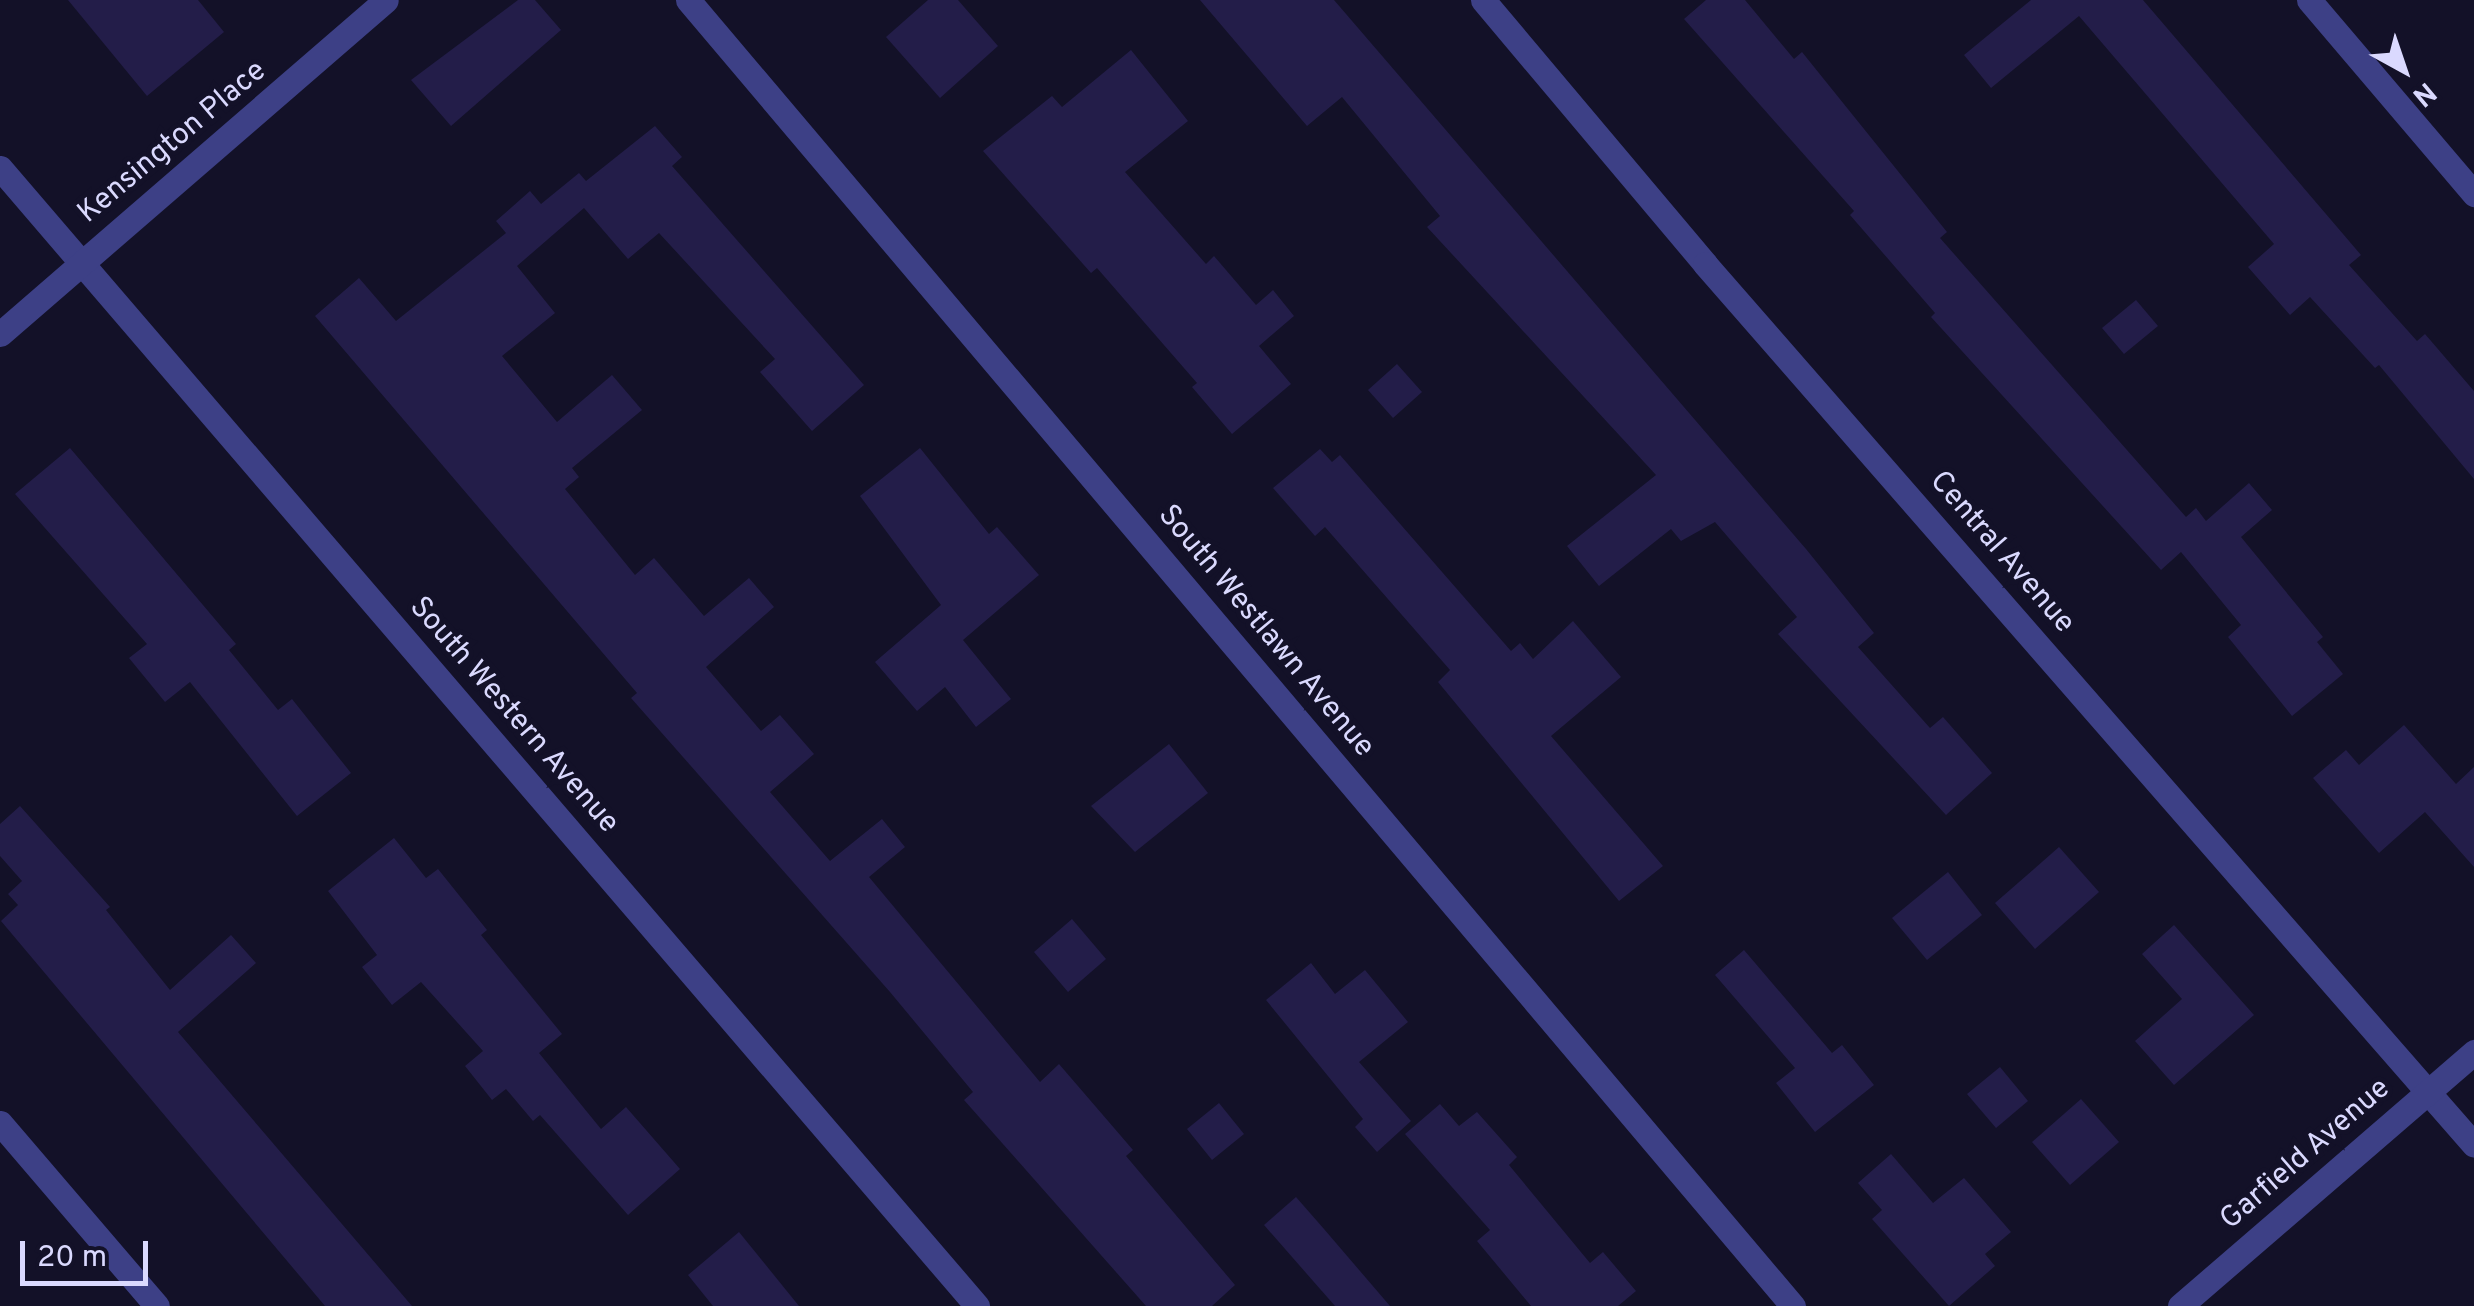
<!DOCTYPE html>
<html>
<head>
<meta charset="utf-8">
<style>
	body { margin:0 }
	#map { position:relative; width:2474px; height:1306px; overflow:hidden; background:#131128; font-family:Overpass,sans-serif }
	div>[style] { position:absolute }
	.building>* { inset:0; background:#231d49 }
	.minor>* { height:25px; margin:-12.5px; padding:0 12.5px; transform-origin:12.5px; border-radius:12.5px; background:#3d4086 }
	span { translate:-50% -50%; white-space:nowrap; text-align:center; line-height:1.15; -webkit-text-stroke:10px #131128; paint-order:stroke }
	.street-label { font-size:30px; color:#dad9fe }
	.north { position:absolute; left:2354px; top:20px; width:100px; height:100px; -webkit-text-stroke:8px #131128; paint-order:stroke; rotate:140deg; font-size:28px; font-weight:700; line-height:40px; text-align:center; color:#dad9fe }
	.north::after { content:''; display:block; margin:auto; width:35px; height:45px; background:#dad9fe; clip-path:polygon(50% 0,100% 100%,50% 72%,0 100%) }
	.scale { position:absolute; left:20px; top:1241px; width:128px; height:45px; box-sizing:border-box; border:5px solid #dad9fe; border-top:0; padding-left:12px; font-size:30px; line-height:35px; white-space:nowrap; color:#dad9fe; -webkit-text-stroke:8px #131128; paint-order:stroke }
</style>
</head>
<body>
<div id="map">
	<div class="building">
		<div style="clip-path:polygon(68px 0,198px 0,224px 32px,147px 96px)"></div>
		<div style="clip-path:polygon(518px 0,535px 0,561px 30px,451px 126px,411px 80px)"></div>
		<div style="clip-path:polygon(928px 0,958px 0,998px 46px,940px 98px,886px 37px)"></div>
		<div style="clip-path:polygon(1200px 0,1334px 0,1806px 549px,1874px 633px,1858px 647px,1930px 728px,1943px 717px,1992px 773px,1946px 815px,1778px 634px,1797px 617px,1715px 522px,1681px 541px,1671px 529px,1599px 586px,1567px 546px,1656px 475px,1427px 227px,1440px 216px,1342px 97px,1307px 126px)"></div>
		<div style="clip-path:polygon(1706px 0,1745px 0,1794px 59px,1802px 52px,1947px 232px,1940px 238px,2186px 517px,2196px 508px,2206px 521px,2249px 483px,2272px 510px,2241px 537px,2323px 637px,2317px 642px,2343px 674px,2292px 716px,2228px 637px,2241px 625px,2181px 552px,2161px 570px,1931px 317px,1935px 313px,1850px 215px,1854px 211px,1684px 19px)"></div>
		<div style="clip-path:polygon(2031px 0,2143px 0,2361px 255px,2349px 265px,2417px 341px,2425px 334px,2474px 391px,2474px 479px,2379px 365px,2375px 368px,2310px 297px,2290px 315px,2248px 267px,2274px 244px,2079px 16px,1991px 88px,1964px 55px)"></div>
		<div style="clip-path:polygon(1131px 50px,1188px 121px,1125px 172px,1206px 264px,1214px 256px,1256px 305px,1273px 290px,1294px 316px,1259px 346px,1291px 384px,1232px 434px,1192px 387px,1197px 383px,1097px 268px,1091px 273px,983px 151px,1052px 96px,1062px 107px)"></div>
		<div style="clip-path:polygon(655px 126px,682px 157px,672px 166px,864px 385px,812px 431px,760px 372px,775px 359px,659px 233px,628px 259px,584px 208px,517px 266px,555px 313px,502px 356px,557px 422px,612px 375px,642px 410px,572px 468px,579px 477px,565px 489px,635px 575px,654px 558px,704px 616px,749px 578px,774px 607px,706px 667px,761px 731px,780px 715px,814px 754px,770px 792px,830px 861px,882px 819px,905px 847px,869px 877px,1040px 1082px,1059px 1064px,1133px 1150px,1126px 1156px,1235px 1285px,1212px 1306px,1146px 1306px,964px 1100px,973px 1092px,890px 992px,631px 698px,637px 693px,315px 316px,359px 278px,396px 321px,506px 233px,496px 221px,530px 191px,541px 204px,579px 173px,586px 181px)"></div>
		<div style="clip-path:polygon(2136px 300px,2158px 326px,2124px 354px,2102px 328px)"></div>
		<div style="clip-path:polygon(1397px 364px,1422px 392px,1393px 418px,1368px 390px)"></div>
		<div style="clip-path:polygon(70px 448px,236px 644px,229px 650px,278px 710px,292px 699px,351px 773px,297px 816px,190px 682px,165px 702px,129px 658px,147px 644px,15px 494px)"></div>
		<div style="clip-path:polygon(920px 448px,989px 534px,997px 527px,1039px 575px,963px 640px,1011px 699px,976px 727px,945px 687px,917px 711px,875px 662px,941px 605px,860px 496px)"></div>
		<div style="clip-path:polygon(1320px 449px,1332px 462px,1340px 455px,1511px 651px,1520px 643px,1533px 659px,1573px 621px,1621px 677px,1551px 736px,1663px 866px,1619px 901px,1438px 682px,1450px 670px,1325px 527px,1315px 536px,1273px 488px)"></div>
		<div style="clip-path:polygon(2404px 725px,2456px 784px,2474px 767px,2474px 867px,2425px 812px,2379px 853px,2313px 778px,2346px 750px,2359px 765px)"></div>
		<div style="clip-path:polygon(1169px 744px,1208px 793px,1135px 852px,1091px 806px)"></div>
		<div style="clip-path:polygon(20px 806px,110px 907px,106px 910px,170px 990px,231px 935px,256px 963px,178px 1032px,412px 1306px,325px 1306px,1px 921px,18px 905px,8px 894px,22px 881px,0 856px,0 824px)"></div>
		<div style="clip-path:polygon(394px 838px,426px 878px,438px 869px,487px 930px,481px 935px,562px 1034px,539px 1053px,601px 1129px,626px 1107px,680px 1169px,628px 1215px,540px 1115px,533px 1121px,506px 1089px,492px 1100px,465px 1066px,483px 1051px,421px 982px,392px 1005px,362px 967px,377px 955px,328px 891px)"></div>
		<div style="clip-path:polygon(2059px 847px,2099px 892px,2035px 949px,1995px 903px)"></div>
		<div style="clip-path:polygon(1948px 872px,1982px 915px,1927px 960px,1892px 918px)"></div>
		<div style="clip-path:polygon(1072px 919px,1106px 959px,1068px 992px,1034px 952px)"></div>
		<div style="clip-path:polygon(2174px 925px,2254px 1015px,2174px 1085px,2135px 1041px,2182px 999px,2142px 954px)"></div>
		<div style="clip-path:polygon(1744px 950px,1832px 1053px,1842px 1045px,1874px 1085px,1815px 1132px,1776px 1083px,1795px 1068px,1715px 975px)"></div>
		<div style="clip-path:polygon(1311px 963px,1335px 994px,1365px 970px,1408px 1022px,1359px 1062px,1411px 1121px,1377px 1152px,1355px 1127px,1363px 1119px,1266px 1000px)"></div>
		<div style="clip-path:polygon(2000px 1067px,2028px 1101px,1996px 1128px,1967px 1094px)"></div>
		<div style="clip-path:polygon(2081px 1099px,2119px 1142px,2070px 1185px,2032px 1142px)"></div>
		<div style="clip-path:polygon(1219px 1103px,1244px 1134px,1212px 1160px,1187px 1129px)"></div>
		<div style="clip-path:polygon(1440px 1104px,1459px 1126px,1477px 1112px,1517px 1157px,1509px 1165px,1590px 1263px,1603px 1252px,1636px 1291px,1618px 1306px,1531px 1306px,1477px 1241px,1490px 1230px,1405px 1134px)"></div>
		<div style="clip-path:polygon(1891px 1154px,1933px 1203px,1964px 1178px,2011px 1232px,1985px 1254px,1995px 1266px,1949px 1306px,1872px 1219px,1882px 1210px,1858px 1183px)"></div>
		<div style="clip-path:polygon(1296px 1197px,1324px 1229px,1390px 1306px,1335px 1306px,1264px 1225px)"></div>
		<div style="clip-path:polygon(739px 1232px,799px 1306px,713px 1306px,688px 1275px)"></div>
	</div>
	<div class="minor">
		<div style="left:688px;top:0;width:1711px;rotate:49.77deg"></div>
		<div style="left:1483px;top:0;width:345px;rotate:49.9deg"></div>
		<div style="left:1705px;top:264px;width:1169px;rotate:48.88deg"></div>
		<div style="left:2309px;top:0;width:255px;rotate:49.6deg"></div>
		<div style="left:0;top:168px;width:1500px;rotate:49.35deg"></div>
		<div style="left:0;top:334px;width:510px;rotate:-40.87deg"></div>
		<div style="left:0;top:1123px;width:241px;rotate:49.4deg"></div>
		<div style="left:2180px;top:1306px;width:389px;rotate:-40.8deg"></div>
	</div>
	<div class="street-label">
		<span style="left:173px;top:143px;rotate:-40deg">Kensington Place</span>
		<span style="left:2001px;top:553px;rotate:49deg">Central Avenue</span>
		<span style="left:1265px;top:632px;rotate:50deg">South Westlawn Avenue</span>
		<span style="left:513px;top:716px;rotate:49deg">South Western Avenue</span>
		<span style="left:2306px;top:1155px;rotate:-41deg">Garfield Avenue</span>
	</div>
	<div class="north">N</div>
	<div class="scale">20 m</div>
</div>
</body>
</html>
